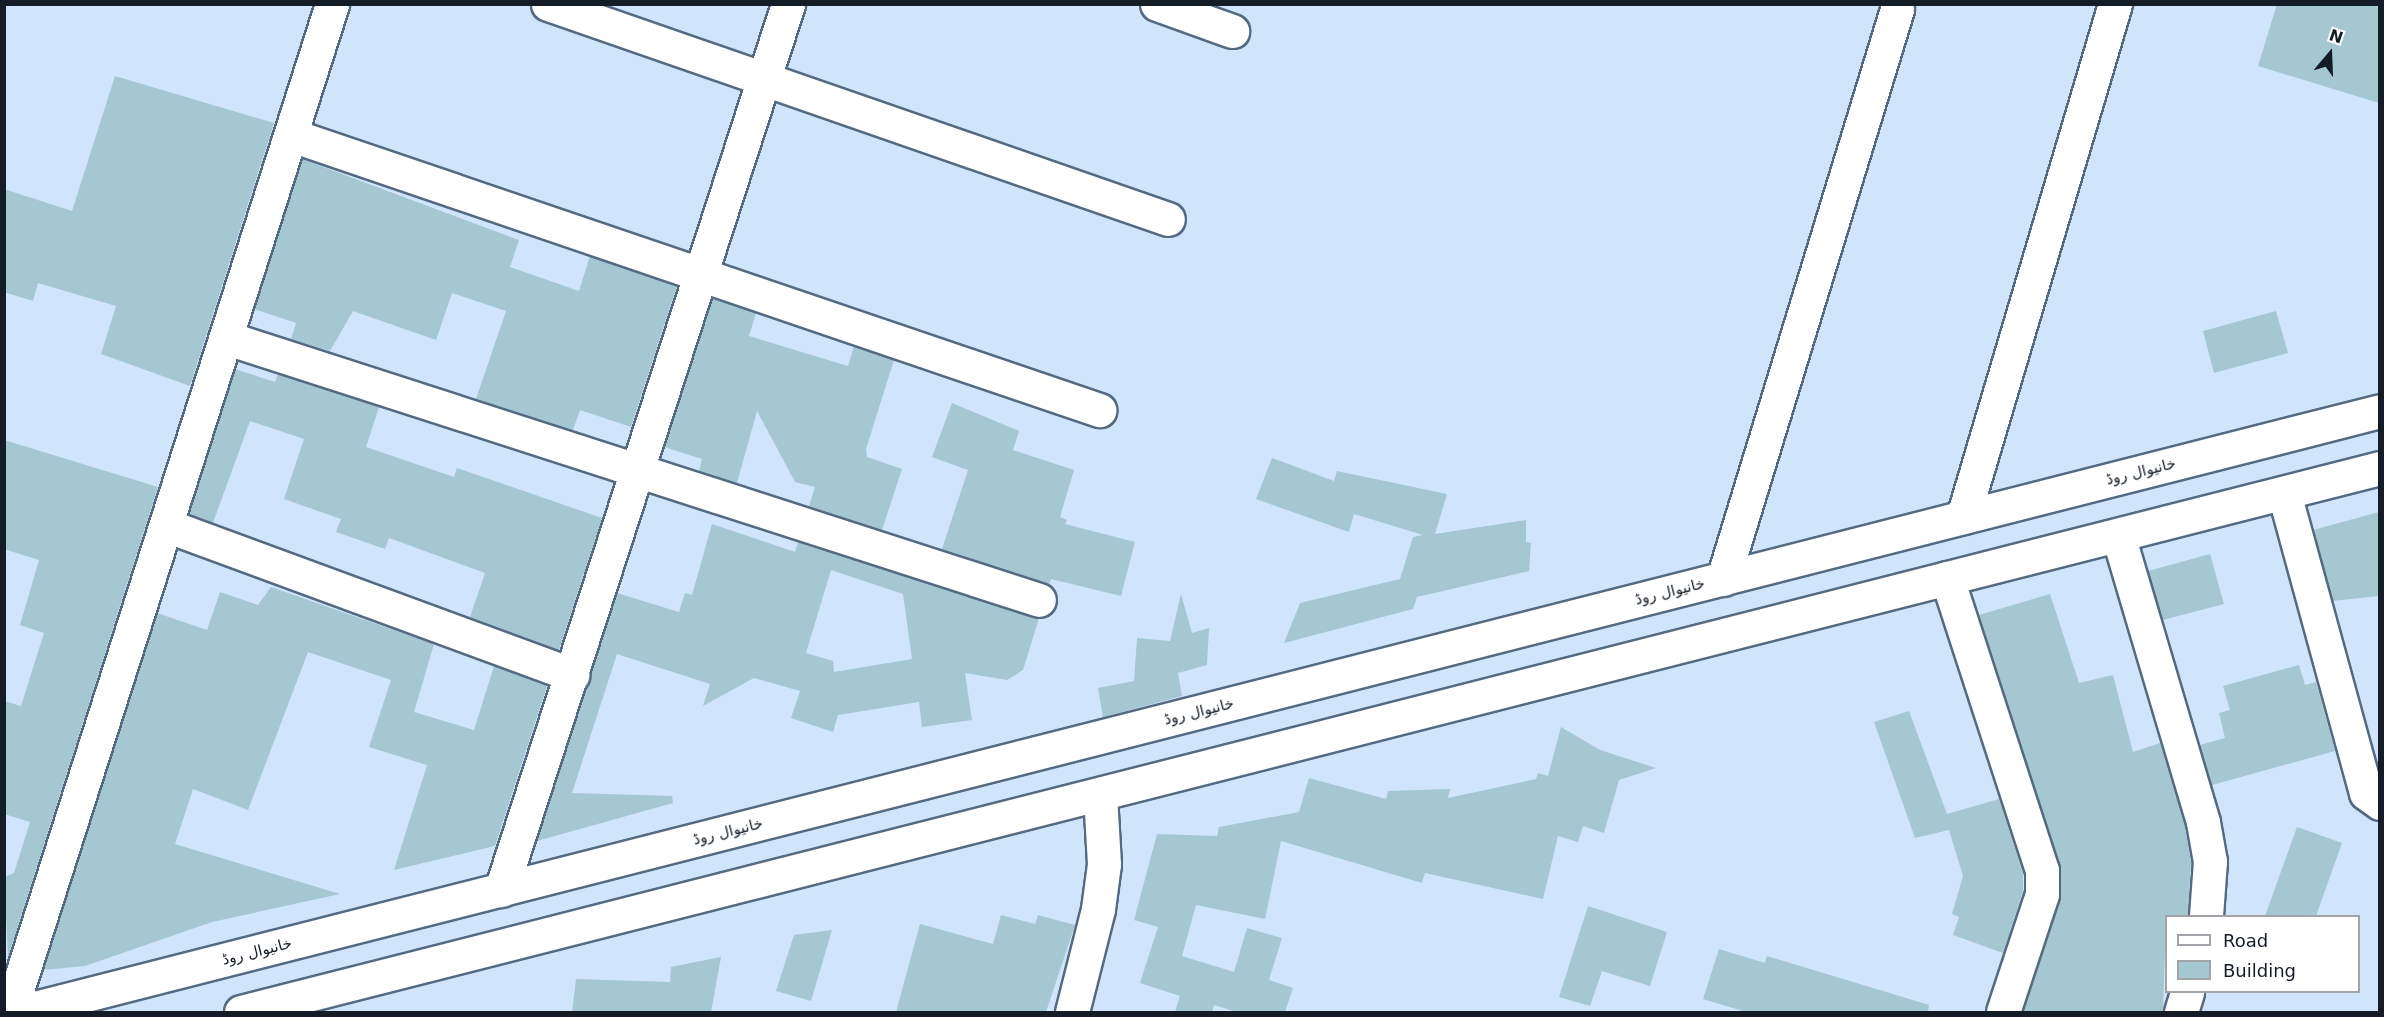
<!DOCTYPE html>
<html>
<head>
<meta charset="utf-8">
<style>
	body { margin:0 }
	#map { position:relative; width:2384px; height:1017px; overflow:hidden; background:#d0e5fb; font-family:"DejaVu Sans","Noto Sans Arabic",sans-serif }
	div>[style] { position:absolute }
	.building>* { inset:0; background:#a4c7d1 }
	.roads { filter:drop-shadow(2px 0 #536a82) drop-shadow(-2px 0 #536a82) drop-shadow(0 2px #536a82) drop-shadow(0 -2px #536a82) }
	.street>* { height:33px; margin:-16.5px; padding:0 16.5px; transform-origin:16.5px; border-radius:16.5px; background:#fff }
	.primary>* { height:33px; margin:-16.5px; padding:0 16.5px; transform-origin:16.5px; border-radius:16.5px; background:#fff }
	span { translate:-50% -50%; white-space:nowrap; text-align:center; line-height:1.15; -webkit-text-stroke:4.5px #fff; paint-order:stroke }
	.street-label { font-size:15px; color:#141d27 }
	.frame { position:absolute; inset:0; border:6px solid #141d27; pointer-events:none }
	.legend { position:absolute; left:2165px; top:915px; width:195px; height:78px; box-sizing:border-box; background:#fff; border:2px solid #a1a5a9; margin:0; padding:8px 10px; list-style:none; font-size:18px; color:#141d27 }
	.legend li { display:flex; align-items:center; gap:12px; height:30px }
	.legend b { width:30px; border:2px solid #a1a5a9 }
	.north { position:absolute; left:2300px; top:24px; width:60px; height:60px; -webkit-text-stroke:4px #fff; paint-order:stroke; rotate:19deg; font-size:16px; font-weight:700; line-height:24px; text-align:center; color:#141d27 }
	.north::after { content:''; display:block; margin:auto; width:21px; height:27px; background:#141d27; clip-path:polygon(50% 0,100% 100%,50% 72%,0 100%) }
</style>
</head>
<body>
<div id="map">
	<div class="building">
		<div style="clip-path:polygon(2277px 4px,2379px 4px,2379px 103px,2258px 66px)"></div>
		<div style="clip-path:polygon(115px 76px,274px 123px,190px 386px,101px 354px,116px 306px,38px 283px,33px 301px,4px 292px,4px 189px,72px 211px)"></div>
		<div style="clip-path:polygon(302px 159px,519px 240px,510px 267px,579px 291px,590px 256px,677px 286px,631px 427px,580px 410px,573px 430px,476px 399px,506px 311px,452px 293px,436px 340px,353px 311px,330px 351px,291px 339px,296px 323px,254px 309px)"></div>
		<div style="clip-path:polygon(712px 298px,756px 313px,749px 336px,848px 366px,854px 346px,894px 360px,866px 449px,867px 457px,902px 469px,882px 530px,809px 506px,815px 487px,795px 482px,757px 411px,737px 483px,699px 471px,702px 459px,664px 447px)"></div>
		<div style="clip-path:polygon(2276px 311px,2288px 353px,2214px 373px,2203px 331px)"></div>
		<div style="clip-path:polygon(235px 369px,275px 382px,278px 374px,379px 407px,366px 447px,454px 477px,457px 468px,602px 518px,559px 650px,470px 617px,485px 573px,389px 538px,385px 549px,336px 532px,341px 519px,284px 499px,304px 439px,250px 421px,213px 523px,189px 514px)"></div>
		<div style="clip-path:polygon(952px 403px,1019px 431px,1013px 450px,1074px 470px,1060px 517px,1067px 520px,1065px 524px,1135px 542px,1121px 596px,1051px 579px,1049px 585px,942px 549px,968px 470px,932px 457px)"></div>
		<div style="clip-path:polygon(4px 440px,158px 487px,8px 957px,4px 877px,14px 873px,30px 822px,4px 814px,4px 701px,21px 706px,44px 633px,20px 625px,39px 560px,4px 549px)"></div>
		<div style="clip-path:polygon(1272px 458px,1334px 481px,1337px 471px,1447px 494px,1435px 534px,1526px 520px,1526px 542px,1531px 543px,1529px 571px,1417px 597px,1413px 609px,1284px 643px,1300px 603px,1400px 579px,1413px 537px,1423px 535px,1354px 514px,1349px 532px,1256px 499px)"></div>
		<div style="clip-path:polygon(2379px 512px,2379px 596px,2333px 601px,2313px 530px)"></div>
		<div style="clip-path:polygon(evenodd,712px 524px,795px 552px,798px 542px,1039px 618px,1023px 670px,1007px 680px,965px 673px,972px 720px,922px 727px,919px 702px,838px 715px,833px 732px,791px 718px,800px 691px,754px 678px,703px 706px,710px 684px,617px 654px,572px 793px,672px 796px,673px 803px,537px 841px,617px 593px,679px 612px,685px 593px,692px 595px,712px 524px,831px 570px,903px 594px,912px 659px,834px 672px,833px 661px,806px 653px,831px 570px)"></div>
		<div style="clip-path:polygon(2210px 554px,2224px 604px,2163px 620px,2148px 571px)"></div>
		<div style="clip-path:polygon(271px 587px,434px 644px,414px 712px,474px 730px,494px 666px,547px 686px,495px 846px,394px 870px,427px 765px,369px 747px,391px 680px,308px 652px,248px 810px,193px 789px,175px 844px,340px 894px,212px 922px,85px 966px,43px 970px,157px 613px,207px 630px,220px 592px,258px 605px)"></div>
		<div style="clip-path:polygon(1181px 594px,1192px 633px,1209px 628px,1207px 665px,1178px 673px,1182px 696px,1103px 717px,1098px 688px,1134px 681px,1137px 638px,1170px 641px)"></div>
		<div style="clip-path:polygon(2050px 594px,2079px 683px,2113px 675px,2133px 752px,2160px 743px,2185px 826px,2191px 862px,2188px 916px,2166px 916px,2163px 1012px,2023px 1012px,2060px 900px,2061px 870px,1979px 615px)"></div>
		<div style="clip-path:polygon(2299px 665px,2305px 685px,2316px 682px,2335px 751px,2212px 785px,2200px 745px,2225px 738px,2219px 713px,2230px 710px,2223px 686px)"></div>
		<div style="clip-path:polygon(1909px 711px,1947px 814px,1999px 799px,2023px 873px,2023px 891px,2003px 953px,1953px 935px,1959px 917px,1952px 914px,1963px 876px,1949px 830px,1915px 838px,1874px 722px)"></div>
		<div style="clip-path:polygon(1561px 727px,1600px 750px,1656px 768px,1619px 780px,1604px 833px,1583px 826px,1578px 842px,1558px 836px,1543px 899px,1425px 873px,1422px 883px,1281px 841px,1265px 919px,1196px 905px,1182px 956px,1234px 972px,1247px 928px,1282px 938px,1269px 980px,1293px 988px,1285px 1012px,1237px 1012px,1214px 1005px,1212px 1012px,1175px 1012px,1180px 996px,1140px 983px,1158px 927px,1134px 920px,1157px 834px,1217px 836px,1219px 827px,1299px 812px,1309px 778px,1386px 799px,1388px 791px,1450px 789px,1448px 798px,1536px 779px,1538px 773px,1548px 776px)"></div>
		<div style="clip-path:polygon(2297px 827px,2342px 843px,2316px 916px,2265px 916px)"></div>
		<div style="clip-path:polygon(1588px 906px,1667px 932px,1650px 986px,1602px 971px,1590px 1006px,1559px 997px)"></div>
		<div style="clip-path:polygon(1001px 915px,1035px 924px,1038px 915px,1075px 925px,1046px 1012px,896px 1012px,920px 924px,993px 944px)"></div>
		<div style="clip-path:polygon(832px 930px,811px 1001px,776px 991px,794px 935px)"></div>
		<div style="clip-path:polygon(1719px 949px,1765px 963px,1767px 956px,1929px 1005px,1928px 1012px,1746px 1012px,1703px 999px)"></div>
		<div style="clip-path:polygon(721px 957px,711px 1012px,572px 1012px,576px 979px,670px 982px,671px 967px)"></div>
	</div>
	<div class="roads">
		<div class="street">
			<div style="left:548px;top:4px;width:656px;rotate:19.13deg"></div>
			<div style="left:1157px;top:4px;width:80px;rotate:19.8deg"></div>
			<div style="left:291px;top:135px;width:854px;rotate:18.8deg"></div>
			<div style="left:227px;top:338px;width:853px;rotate:17.88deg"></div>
			<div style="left:2284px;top:493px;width:311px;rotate:74.7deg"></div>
			<div style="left:2366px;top:793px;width:17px;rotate:36deg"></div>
			<div style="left:1963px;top:517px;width:535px;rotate:-73.5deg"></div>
			<div style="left:168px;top:526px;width:431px;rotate:20.2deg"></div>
			<div style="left:2118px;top:535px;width:299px;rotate:73.5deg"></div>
			<div style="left:2203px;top:822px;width:40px;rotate:80deg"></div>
			<div style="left:2210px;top:861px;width:55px;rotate:94.2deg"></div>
			<div style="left:1947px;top:578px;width:307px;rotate:72deg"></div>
			<div style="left:2042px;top:870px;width:24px;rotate:90deg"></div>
			<div style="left:2042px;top:894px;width:124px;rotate:108.3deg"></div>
			<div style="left:1723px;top:579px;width:596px;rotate:-73.02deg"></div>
			<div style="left:501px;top:890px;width:931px;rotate:-72.05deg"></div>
			<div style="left:10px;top:1012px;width:1058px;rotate:-72.28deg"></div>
			<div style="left:1072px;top:1012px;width:106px;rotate:-75.8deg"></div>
			<div style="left:1098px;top:909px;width:45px;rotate:-82.4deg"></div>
			<div style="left:1104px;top:864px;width:70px;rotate:-93.3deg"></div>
			<div style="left:2181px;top:1012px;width:21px;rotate:-73deg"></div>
		</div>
		<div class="primary">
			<div style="left:19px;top:1012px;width:2436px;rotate:-14.28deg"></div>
			<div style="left:241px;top:1012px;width:2207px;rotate:-14.27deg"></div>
		</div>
	</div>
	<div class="street-label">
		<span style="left:2141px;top:472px;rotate:-14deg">خانیوال روڈ</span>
		<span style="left:1670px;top:592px;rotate:-14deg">خانیوال روڈ</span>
		<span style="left:1199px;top:712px;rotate:-14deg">خانیوال روڈ</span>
		<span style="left:728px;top:832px;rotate:-14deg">خانیوال روڈ</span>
		<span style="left:257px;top:952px;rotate:-14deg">خانیوال روڈ</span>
	</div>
	<div class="frame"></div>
	<ul class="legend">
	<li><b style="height:8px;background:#fff"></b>Road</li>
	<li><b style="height:16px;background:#a4c7d1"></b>Building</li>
	</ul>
	<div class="north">N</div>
</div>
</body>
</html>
